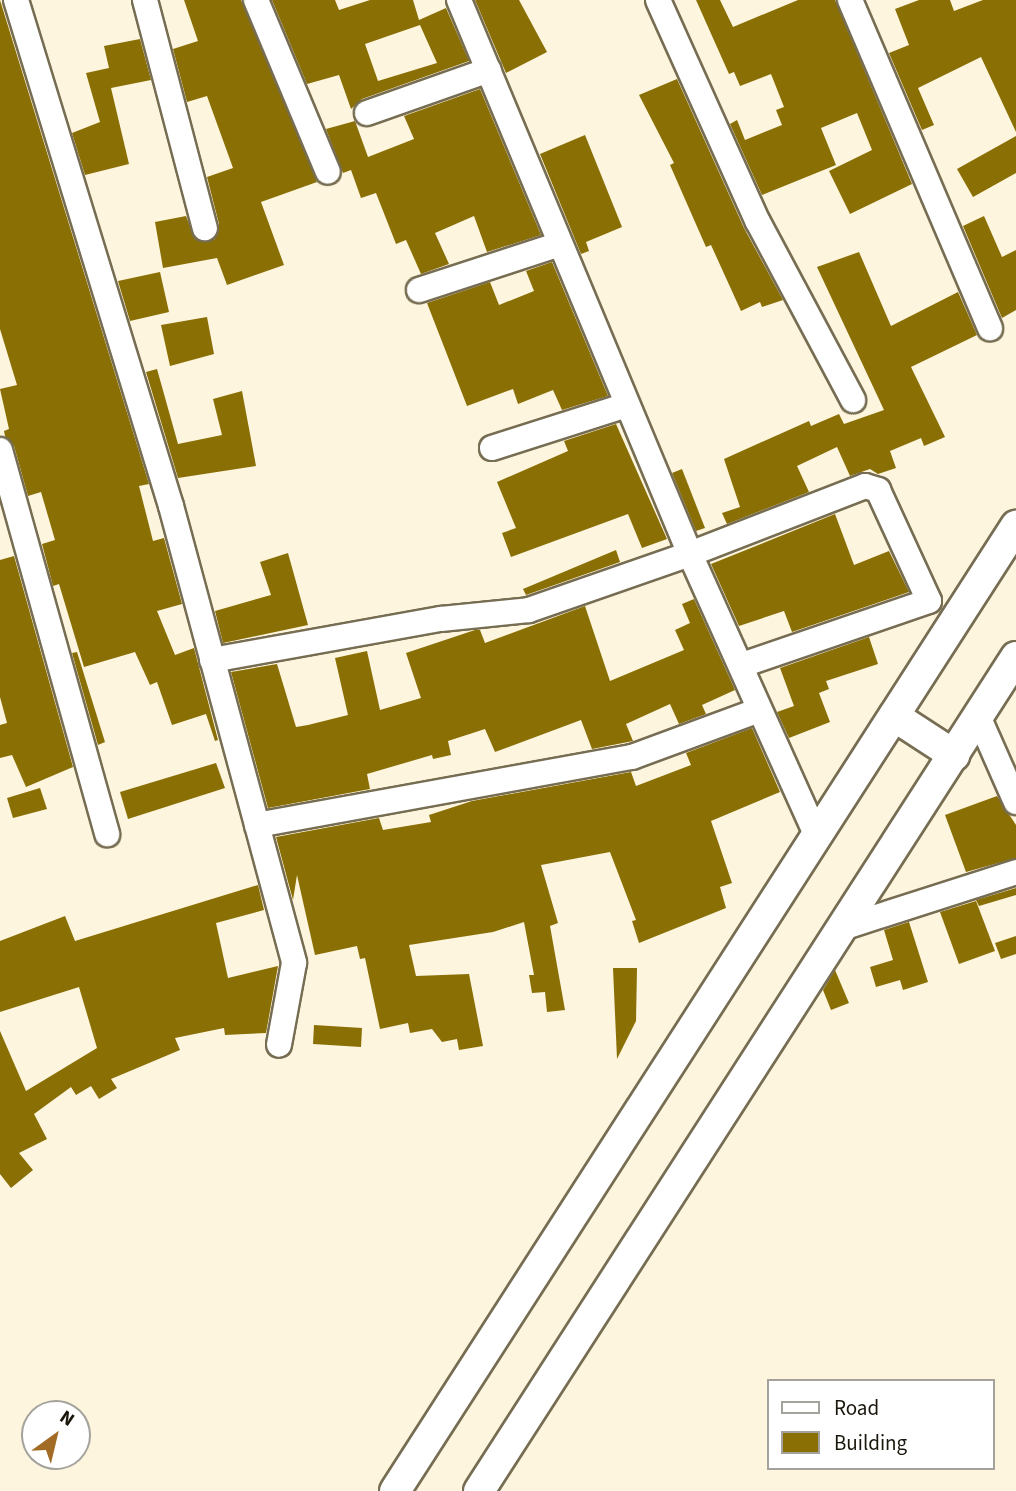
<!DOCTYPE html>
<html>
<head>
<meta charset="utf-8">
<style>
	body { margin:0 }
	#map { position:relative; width:1016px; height:1491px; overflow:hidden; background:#fdf5dd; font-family:"Source Sans 3",sans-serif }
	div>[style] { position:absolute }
	.building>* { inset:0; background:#8a6f05 }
	.roads { filter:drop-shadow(2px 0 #766d52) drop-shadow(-2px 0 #766d52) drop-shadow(0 2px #766d52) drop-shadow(0 -2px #766d52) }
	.minor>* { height:24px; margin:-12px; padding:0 12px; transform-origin:12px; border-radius:12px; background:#fff }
	.tertiary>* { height:30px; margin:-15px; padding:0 15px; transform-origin:15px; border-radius:15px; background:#fff }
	span { translate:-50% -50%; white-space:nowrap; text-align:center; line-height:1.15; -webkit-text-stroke:5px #fff; paint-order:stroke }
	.legend { position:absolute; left:767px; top:1379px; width:228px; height:91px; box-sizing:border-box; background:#fff; border:2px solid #a3a29d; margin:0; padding:9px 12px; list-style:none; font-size:21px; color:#1a160b }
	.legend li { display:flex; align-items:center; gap:14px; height:35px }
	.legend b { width:35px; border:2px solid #a3a29d }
	.north { position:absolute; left:21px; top:1400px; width:70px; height:70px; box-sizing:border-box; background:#fff; border:2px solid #a3a29d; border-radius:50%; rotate:34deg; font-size:19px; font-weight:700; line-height:28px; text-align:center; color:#1a160b }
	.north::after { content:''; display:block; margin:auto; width:24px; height:32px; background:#a26c26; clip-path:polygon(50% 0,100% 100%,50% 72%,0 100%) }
</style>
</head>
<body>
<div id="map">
	<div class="building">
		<div style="clip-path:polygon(0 0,149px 484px,139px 486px,153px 541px,164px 538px,182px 604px,157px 611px,175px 655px,194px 648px,218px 740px,215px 741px,206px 714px,172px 725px,157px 682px,150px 685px,135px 652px,84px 667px,59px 584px,53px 586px,42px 544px,55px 540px,41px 492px,28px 496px,14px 446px,5px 436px,4px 431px,9px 429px,0 389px,17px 385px,0 329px)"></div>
		<div style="clip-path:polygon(184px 0,241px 0,317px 182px,261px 202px,284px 265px,227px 285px,217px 258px,163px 268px,155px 222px,186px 216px,195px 239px,208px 242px,215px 239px,219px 224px,207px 177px,233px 168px,207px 96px,187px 102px,173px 49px,198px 41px)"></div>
		<div style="clip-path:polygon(evenodd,272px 0,335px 0,339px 10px,370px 0,413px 0,419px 20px,446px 8px,469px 61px,362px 99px,351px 109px,339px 75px,307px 84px,272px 0,420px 25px,437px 63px,378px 81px,365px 44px,420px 25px)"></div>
		<div style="clip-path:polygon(475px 0,519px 0,547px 52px,506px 73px)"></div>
		<div style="clip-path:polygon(696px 0,720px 0,733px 27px,798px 0,835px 0,912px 184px,850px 214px,829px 171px,872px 150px,857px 113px,821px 128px,836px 165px,762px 195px,730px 124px,737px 120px,745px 140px,782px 125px,776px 110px,784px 107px,771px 74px,740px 86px,734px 72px,729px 74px)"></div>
		<div style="clip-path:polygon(919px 0,950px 0,954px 11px,983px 0,1016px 0,1016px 132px,981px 57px,918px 88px,934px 125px,922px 130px,889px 53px,909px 45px,895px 9px)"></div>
		<div style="clip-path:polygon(140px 39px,151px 80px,111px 88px,129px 164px,85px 175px,72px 133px,100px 122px,86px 73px,109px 68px,104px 46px)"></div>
		<div style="clip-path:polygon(677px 79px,744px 228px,783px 300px,762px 307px,760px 302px,741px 311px,711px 245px,706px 247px,670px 165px,674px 163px,639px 95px)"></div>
		<div style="clip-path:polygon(480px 89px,541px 235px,487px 252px,474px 216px,435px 233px,449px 264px,421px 274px,406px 240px,396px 244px,376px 193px,361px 198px,351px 170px,343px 173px,326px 129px,355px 121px,368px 157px,414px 139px,404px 116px)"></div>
		<div style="clip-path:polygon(585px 135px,622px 227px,586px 242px,589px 251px,581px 254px,540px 154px)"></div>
		<div style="clip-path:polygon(1016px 136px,1016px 173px,973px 197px,957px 169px)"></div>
		<div style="clip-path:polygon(984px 216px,1002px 257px,1016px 250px,1016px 310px,1002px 318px,963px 226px)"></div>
		<div style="clip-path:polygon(859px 252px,891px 326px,958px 292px,977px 335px,911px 367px,945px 437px,924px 446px,921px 438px,890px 451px,896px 468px,878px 474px,870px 469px,850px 476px,837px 447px,797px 466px,809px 492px,727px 524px,722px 513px,740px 507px,724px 459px,809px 421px,811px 426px,839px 414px,844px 424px,884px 410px,817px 267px)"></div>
		<div style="clip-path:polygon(552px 262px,608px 396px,562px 410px,553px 390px,518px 404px,513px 389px,467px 406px,427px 303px,490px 282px,499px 305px,534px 291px,526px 271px)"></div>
		<div style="clip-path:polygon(160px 272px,169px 312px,130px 321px,118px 281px)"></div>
		<div style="clip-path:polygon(207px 317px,214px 354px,170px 366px,161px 325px)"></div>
		<div style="clip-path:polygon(157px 369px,178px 444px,222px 435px,213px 399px,242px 391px,256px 466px,178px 478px,146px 372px)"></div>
		<div style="clip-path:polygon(616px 424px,667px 539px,642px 548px,628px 514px,511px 557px,502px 533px,516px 528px,497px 482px,568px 451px,564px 441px)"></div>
		<div style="clip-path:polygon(682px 469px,705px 528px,696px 531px,672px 473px)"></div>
		<div style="clip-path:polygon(835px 514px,854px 565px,889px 551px,909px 592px,792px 632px,784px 611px,739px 626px,711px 564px)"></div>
		<div style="clip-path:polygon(616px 550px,620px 562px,526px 595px,523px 589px)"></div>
		<div style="clip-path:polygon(288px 553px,308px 625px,223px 643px,215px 611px,271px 595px,260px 562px)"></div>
		<div style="clip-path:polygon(14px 556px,73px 767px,26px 787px,12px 755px,0 758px,0 725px,7px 723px,0 697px,0 560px)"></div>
		<div style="clip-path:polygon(694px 599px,735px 690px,702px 705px,706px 714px,679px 724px,670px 704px,626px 724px,633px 741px,592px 749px,581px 720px,495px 752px,485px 729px,448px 741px,451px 755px,433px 759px,432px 755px,367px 774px,370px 789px,268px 808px,231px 672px,277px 664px,296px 727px,308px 725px,348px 715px,335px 658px,367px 651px,380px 710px,421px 698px,406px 653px,475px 630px,480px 630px,485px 643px,585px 606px,610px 681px,684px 650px,675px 630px,690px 623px,682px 604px)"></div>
		<div style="clip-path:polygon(869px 637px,878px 664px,826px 681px,829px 689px,819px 693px,830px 722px,789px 738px,777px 712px,794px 706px,780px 668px)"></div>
		<div style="clip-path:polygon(77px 652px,105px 742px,98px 745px,72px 653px)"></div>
		<div style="clip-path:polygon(752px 728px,780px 792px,711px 821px,732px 883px,720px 887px,726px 908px,639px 943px,632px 921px,636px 920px,610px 852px,541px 865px,558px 923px,550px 926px,565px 1010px,547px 1012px,545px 992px,532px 993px,529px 975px,534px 975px,524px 922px,493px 932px,409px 945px,416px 976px,469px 974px,483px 1046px,459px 1050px,457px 1039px,442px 1042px,432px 1029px,410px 1033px,408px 1023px,380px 1029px,365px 958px,360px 959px,357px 946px,315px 955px,297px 875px,293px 900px,276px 837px,379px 818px,383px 830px,431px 822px,429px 815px,472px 801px,631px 772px,636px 786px,691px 765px,686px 753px)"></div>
		<div style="clip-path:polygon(216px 763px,225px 788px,128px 819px,120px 792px)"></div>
		<div style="clip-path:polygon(40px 788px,47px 809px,13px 818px,7px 798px)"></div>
		<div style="clip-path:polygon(997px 796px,1016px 825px,1016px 858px,966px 872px,945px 815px)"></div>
		<div style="clip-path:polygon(258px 885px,264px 910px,216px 923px,228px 978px,278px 966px,266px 1033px,225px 1035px,224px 1028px,175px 1038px,180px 1050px,111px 1079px,117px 1088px,99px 1099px,91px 1086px,76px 1095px,71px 1087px,34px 1114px,47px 1139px,19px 1153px,33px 1170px,11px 1188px,0 1174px,0 1031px,26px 1091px,97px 1048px,79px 987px,0 1012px,0 941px,65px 916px,75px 941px)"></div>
		<div style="clip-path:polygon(1016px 888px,1016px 895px,979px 906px,976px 900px)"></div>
		<div style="clip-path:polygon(976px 901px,995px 951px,959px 964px,940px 912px)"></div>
		<div style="clip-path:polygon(909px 922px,928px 982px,903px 990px,900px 980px,876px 987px,870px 967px,893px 960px,884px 930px)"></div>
		<div style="clip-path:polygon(1016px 936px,1016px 954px,1001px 959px,995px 943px)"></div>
		<div style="clip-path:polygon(613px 968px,637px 968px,636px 1021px,617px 1059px)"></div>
		<div style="clip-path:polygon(835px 970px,849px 1003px,831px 1010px,823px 990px)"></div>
		<div style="clip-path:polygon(314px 1025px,362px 1028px,361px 1047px,313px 1044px)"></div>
	</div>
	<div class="roads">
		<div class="minor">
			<div style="left:16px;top:0;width:529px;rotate:72.97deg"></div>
			<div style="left:171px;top:506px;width:473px;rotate:74.9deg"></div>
			<div style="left:294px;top:963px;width:83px;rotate:100.4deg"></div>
			<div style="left:145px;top:0;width:236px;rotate:75.3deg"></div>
			<div style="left:256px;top:0;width:186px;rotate:67.3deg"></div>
			<div style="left:459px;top:0;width:600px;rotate:67.37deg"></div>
			<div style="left:690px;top:554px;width:310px;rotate:65.8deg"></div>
			<div style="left:658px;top:0;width:243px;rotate:65.8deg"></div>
			<div style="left:758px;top:222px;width:202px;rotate:61.9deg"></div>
			<div style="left:850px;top:0;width:357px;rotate:66.9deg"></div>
			<div style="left:367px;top:113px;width:129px;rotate:-19.4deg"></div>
			<div style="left:419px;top:290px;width:148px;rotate:-18.1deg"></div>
			<div style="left:492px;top:448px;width:142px;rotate:-17.7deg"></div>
			<div style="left:0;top:450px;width:399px;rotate:74.4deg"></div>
			<div style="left:212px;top:660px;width:233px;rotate:-10.2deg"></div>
			<div style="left:441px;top:619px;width:88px;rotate:-5.8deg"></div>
			<div style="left:529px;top:610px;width:170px;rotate:-19.2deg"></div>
			<div style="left:690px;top:554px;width:188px;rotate:-21.2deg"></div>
			<div style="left:865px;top:486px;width:14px;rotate:17deg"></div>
			<div style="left:878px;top:490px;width:122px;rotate:65.3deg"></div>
			<div style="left:929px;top:601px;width:198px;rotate:161.1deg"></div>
			<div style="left:978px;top:716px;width:94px;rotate:66.2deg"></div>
			<div style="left:257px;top:825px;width:381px;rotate:-10.3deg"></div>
			<div style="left:632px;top:757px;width:135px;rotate:-20.3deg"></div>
			<div style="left:842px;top:928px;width:183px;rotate:-17.8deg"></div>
		</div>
		<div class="tertiary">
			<div style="left:894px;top:716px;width:72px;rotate:33deg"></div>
			<div style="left:395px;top:1491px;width:1148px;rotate:-57.24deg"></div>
			<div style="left:479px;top:1491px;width:992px;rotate:-57.22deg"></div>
		</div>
	</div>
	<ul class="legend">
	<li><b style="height:9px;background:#fff"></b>Road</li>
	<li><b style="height:19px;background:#8a6f05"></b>Building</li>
	</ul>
	<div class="north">N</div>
</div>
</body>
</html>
